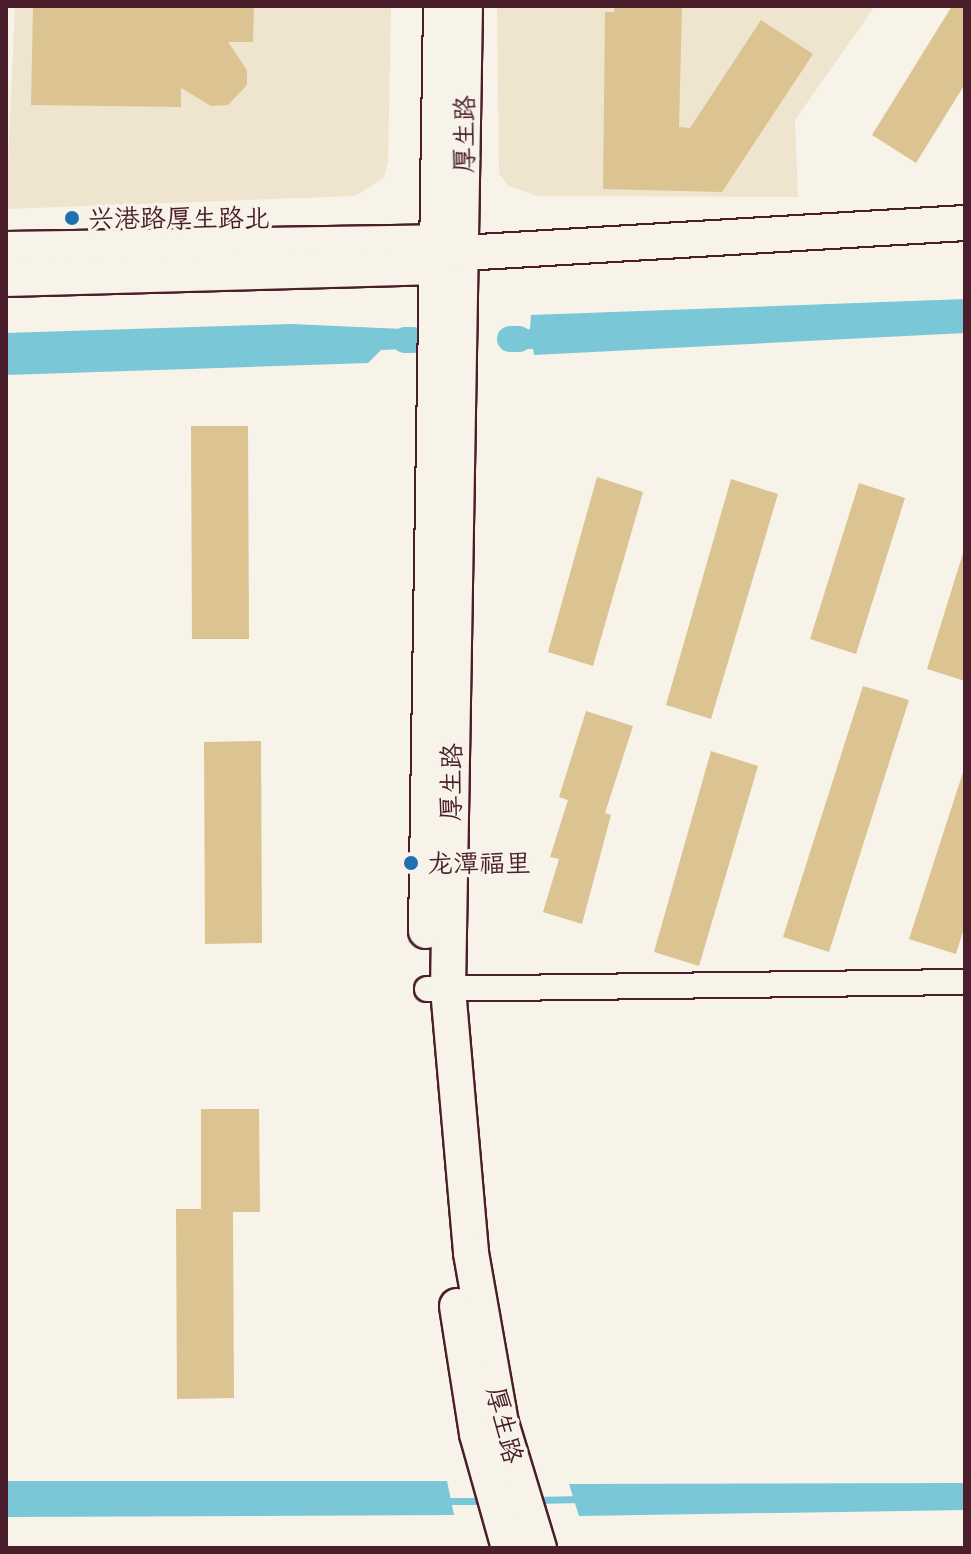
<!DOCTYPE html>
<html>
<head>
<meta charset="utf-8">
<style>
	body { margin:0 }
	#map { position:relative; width:971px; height:1554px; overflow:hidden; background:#f7f3e8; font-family:Mali,"LXGW WenKai TC",sans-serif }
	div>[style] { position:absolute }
	.built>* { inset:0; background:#efe5ce }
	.water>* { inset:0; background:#79c7d7 }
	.stream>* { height:7px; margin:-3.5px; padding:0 3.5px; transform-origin:3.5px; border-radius:3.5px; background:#79c7d7 }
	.canal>* { height:26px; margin:-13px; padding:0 13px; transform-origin:13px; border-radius:13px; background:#79c7d7 }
	.building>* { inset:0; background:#dcc392 }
	.roads { filter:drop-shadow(2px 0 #4a1f2b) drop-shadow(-2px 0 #4a1f2b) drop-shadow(0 2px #4a1f2b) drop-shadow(0 -2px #4a1f2b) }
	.street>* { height:24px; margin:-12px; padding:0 12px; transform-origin:12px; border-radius:12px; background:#f7f3e8 }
	.secondary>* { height:34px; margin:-17px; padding:0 17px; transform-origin:17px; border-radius:17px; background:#f7f3e8 }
	.dots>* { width:22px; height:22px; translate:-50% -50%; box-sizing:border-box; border:4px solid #f7f3e8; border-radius:50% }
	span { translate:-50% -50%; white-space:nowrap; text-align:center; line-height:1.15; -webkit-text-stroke:7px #f7f3e8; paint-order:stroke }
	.street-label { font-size:26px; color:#4a1f2b }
	.poi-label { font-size:26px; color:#4a1f2b }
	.left { translate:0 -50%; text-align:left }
	.frame { position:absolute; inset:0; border:8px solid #4a1f2b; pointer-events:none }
</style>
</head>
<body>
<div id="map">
	<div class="built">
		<div style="clip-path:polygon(15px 6px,391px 6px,388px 162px,384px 178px,355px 196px,6px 209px)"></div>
		<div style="clip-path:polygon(497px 6px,875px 6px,795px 120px,798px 197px,537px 196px,509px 186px,499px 174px)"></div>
	</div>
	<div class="water">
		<div style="clip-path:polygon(965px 299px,965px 333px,534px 355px,533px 349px,520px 349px,518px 331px,530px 329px,531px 315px)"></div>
		<div style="clip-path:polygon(291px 324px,403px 329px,406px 349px,381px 350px,368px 363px,6px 375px,6px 333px)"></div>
		<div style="clip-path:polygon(6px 1481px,447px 1481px,454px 1515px,6px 1517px)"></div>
		<div style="clip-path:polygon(965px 1483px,965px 1510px,579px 1516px,569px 1484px)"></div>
	</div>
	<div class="stream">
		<div style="left:536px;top:1500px;width:44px;rotate:-1.3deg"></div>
		<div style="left:444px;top:1501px;width:44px"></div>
	</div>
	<div class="canal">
		<div style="left:510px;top:339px;width:9px"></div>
		<div style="left:405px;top:340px;width:8px"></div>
	</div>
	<div class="building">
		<div style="clip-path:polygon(33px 6px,254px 6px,253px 42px,228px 42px,247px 70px,247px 85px,228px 105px,211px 106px,181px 88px,181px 107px,31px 105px)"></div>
		<div style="clip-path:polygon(615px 6px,682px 6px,679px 127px,690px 128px,761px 20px,813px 54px,722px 192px,603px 189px,605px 12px,614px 12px)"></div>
		<div style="clip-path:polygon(952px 6px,965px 6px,965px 84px,916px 163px,872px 135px)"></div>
		<div style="clip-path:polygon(191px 426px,248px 426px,249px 639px,192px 639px)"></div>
		<div style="clip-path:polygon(597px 477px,643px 492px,593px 666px,548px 652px)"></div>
		<div style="clip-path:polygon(731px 479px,778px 494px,711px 719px,666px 705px)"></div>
		<div style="clip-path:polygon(859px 483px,905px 498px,856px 654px,810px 639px)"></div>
		<div style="clip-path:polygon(964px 550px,965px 550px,965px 681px,927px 669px)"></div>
		<div style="clip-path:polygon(863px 686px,909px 700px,829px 952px,783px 937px)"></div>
		<div style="clip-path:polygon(586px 711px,633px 726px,605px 813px,611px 815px,582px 924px,543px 912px,559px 859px,550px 857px,568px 800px,559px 797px)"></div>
		<div style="clip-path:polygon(261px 741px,262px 943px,205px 944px,204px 742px)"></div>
		<div style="clip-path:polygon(711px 751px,758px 766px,699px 966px,654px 952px)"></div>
		<div style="clip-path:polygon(965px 766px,965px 925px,956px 954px,909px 939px)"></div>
		<div style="clip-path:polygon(201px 1109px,259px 1109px,260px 1212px,233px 1212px,234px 1398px,177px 1399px,176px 1209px,201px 1209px)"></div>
	</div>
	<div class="roads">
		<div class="street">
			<div style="left:427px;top:989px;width:538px;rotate:-0.75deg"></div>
		</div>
		<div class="secondary">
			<div style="left:465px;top:6px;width:983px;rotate:90.99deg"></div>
			<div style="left:448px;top:989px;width:265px;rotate:85deg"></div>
			<div style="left:471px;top:1253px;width:173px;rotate:80deg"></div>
			<div style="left:501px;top:1423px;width:131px;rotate:73.1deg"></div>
			<div style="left:6px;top:249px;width:433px;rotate:-0.9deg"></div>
			<div style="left:439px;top:242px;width:22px;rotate:24deg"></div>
			<div style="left:6px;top:279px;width:432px;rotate:-1.6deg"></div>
			<div style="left:438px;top:267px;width:29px;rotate:-29deg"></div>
			<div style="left:463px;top:253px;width:503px;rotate:-3.42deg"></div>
			<div style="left:426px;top:931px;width:925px;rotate:-89.07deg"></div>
			<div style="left:457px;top:1306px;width:130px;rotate:81.1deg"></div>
			<div style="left:477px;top:1434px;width:118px;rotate:74.3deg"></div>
		</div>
	</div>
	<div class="dots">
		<div style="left:72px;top:218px;background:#1f6fb2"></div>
		<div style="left:411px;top:863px;background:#1f6fb2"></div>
	</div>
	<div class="street-label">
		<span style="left:464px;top:134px;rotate:-89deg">厚生路</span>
		<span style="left:451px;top:782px;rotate:-89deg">厚生路</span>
		<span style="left:505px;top:1425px;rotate:76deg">厚生路</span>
	</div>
	<div class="poi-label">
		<span class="left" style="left:88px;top:218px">兴港路厚生路北</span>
		<span class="left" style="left:427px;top:863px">龙潭福里</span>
	</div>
	<div class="frame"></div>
</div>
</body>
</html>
